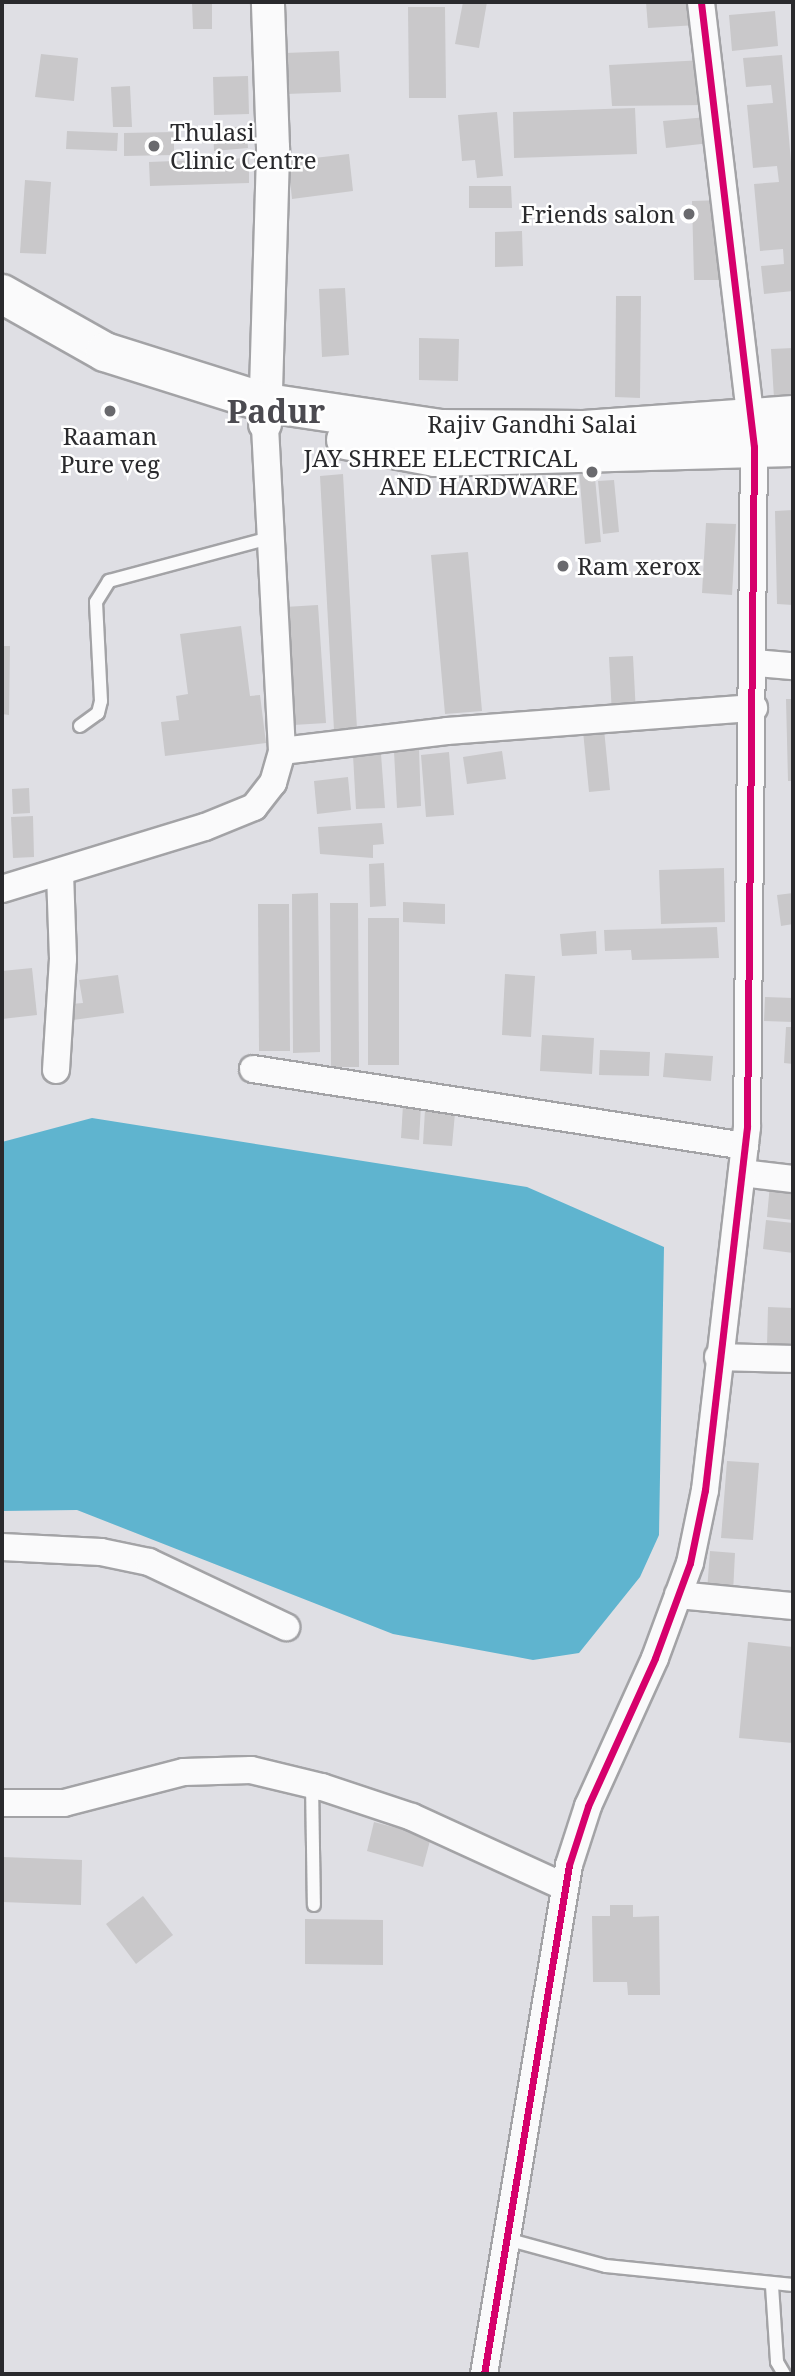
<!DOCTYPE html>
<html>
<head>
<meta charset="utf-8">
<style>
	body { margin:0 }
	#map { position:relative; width:795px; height:2376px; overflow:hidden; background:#dfdfe4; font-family:"Noto Serif",serif }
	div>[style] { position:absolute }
	.water>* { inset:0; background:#5fb4cf }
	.building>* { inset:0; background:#c9c8ca }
	.roads { filter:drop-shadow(2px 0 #a3a3a6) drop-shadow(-2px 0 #a3a3a6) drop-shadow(0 2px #a3a3a6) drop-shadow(0 -2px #a3a3a6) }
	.service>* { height:12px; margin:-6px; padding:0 6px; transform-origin:6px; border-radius:6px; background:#fafafb }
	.minor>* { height:26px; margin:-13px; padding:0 13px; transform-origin:13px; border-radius:13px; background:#fafafb }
	.tertiary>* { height:32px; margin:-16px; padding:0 16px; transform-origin:16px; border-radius:16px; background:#fafafb }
	.primary>* { height:38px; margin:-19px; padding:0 19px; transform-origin:19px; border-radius:19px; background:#fafafb }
	.cycleway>* { height:7px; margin:-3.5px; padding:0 3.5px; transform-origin:3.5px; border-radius:3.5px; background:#d6006c }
	.dots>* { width:19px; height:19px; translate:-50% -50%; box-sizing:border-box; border:4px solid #fff; border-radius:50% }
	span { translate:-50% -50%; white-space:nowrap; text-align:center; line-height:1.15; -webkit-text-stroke:5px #fff; paint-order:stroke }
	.poi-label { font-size:24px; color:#2a2a2d }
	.left { translate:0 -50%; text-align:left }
	.right { translate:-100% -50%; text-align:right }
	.street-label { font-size:24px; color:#2a2a2d }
	.district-label { font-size:32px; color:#4b4a50; font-weight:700 }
	.frame { position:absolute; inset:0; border:4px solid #2a2a2d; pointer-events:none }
</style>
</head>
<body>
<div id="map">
	<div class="water">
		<div style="clip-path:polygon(92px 1118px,527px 1187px,664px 1247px,659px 1535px,640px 1577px,579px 1653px,533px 1660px,393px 1634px,77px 1510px,2px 1511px,2px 1142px)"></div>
	</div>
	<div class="building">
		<div style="clip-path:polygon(192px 2px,212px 2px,212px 29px,193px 29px)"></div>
		<div style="clip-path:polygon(463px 2px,487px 2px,479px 48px,455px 44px)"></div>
		<div style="clip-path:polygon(646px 2px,695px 2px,697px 25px,648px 28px)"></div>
		<div style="clip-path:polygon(408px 7px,445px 7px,446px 98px,409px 98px)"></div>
		<div style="clip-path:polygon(775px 11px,778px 46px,732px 51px,729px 15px)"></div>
		<div style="clip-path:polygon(339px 51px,341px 92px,286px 94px,285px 53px)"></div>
		<div style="clip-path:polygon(41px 54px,78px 58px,74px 101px,35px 97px)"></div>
		<div style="clip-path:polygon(782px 55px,793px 186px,793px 291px,764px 294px,761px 266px,784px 264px,783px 249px,760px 251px,754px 184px,779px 182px,777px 166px,753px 168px,747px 105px,773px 103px,771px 85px,746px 87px,743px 58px)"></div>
		<div style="clip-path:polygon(704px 60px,707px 105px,612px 106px,609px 65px)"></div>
		<div style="clip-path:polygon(248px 76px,249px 114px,214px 115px,213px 77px)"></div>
		<div style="clip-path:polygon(130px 86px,132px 127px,113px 127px,111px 87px)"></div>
		<div style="clip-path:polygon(635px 108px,637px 154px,514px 158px,513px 112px)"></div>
		<div style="clip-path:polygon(497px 112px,503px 176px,477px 178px,475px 160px,462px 161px,458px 115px)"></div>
		<div style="clip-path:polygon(707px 117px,710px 143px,666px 148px,663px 121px)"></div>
		<div style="clip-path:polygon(246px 126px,248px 148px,214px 151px,213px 129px)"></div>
		<div style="clip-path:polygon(67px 131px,118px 133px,117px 151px,66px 149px)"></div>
		<div style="clip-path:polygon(174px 132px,174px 155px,124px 156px,124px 133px)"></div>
		<div style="clip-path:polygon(349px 154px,353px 191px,292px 199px,288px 161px)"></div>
		<div style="clip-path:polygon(249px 158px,249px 183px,150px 186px,149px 162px)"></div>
		<div style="clip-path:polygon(25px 180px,51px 182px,46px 254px,20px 253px)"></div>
		<div style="clip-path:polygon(469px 186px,511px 186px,512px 208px,469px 208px)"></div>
		<div style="clip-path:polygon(723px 200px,726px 280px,694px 280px,692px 201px)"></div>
		<div style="clip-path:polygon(522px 231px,523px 266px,495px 267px,495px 232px)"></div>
		<div style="clip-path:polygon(345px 288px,349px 355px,322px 357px,319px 289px)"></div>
		<div style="clip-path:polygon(616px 296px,641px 296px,640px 398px,615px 397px)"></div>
		<div style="clip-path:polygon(419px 338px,459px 339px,458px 381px,419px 380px)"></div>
		<div style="clip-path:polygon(793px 348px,793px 397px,774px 398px,771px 349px)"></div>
		<div style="clip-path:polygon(594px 467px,601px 542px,585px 544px,579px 469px)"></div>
		<div style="clip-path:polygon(343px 474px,357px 729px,334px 730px,320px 476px)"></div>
		<div style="clip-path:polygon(614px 480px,619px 532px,603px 534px,598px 481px)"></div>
		<div style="clip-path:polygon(793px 510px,793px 605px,777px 604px,775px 511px)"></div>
		<div style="clip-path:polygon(706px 523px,736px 524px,732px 595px,702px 593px)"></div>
		<div style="clip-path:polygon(468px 552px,482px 711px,445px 714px,431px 555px)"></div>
		<div style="clip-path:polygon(318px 605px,326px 723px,293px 725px,285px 607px)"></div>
		<div style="clip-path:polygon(241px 626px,250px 696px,260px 695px,266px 743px,165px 756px,161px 722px,179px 720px,176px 696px,188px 694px,180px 634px)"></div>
		<div style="clip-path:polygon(2px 646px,10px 646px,9px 715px,2px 714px)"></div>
		<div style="clip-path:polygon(633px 656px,636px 714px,612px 715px,609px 657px)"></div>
		<div style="clip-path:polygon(786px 699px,793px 699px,793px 781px,788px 781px)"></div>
		<div style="clip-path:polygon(604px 729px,610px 790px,589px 792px,583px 731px)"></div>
		<div style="clip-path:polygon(419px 749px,421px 806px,397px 808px,394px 751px)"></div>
		<div style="clip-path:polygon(502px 751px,506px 779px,467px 784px,463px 757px)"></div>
		<div style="clip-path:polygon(449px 752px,454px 815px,426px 817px,421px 755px)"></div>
		<div style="clip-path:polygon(381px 754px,385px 808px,356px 809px,353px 755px)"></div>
		<div style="clip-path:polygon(348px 777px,351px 810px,317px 814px,314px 781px)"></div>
		<div style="clip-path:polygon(29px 788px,30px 813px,13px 814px,12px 789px)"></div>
		<div style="clip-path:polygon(33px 816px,34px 857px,13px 858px,11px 817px)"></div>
		<div style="clip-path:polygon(382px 823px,384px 844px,373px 845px,373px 858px,320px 854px,318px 827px)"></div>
		<div style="clip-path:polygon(384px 863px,386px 906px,370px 907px,369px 864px)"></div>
		<div style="clip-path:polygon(724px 868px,725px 922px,661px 924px,659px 870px)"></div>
		<div style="clip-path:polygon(318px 893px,320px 1052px,293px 1053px,292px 894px)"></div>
		<div style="clip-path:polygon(793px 893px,793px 924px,781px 926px,777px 895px)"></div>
		<div style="clip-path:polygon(403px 902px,445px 904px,445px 924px,403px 922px)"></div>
		<div style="clip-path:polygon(330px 903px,358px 903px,359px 1067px,331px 1067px)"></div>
		<div style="clip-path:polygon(258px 904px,289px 904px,290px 1051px,259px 1051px)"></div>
		<div style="clip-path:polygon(368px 918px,399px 918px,399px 1065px,368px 1065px)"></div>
		<div style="clip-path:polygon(717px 927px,719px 958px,632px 960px,631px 950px,605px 951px,604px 930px)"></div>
		<div style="clip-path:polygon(596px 931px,597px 954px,562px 956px,560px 934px)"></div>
		<div style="clip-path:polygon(32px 968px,37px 1015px,2px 1019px,2px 971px)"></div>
		<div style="clip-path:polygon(505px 974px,535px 976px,531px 1037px,502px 1035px)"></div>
		<div style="clip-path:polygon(118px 975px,124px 1013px,73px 1020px,71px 1004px,83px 1003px,79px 980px)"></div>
		<div style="clip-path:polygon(765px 997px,793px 998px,793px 1022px,764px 1021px)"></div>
		<div style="clip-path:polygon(786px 1027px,793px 1027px,793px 1064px,784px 1063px)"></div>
		<div style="clip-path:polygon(542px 1035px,594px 1038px,592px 1074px,540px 1071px)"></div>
		<div style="clip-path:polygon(600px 1050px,650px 1052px,649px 1076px,599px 1075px)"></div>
		<div style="clip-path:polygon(665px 1053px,713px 1056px,711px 1081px,663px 1077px)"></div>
		<div style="clip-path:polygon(403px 1105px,421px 1106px,419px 1140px,401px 1138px)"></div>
		<div style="clip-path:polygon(425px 1110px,455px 1113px,452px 1146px,423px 1144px)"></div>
		<div style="clip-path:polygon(770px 1184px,793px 1186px,793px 1220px,767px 1217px)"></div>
		<div style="clip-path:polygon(766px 1220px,793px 1223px,793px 1253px,763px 1249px)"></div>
		<div style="clip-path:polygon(768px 1307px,793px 1308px,793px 1346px,767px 1346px)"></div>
		<div style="clip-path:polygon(727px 1461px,759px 1463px,753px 1540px,721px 1538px)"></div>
		<div style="clip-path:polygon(710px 1551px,735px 1553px,733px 1593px,707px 1591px)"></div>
		<div style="clip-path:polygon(748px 1642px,793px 1647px,793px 1743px,739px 1738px)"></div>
		<div style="clip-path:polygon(374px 1822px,431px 1837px,423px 1867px,367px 1851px)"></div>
		<div style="clip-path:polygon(2px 1857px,82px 1860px,81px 1905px,2px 1902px)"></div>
		<div style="clip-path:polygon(143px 1896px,173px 1935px,136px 1964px,106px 1924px)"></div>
		<div style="clip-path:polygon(610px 1905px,633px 1905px,633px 1917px,659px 1916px,660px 1995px,628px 1995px,627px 1982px,593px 1982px,592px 1916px,610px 1916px)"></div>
		<div style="clip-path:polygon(305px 1919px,383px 1920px,383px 1965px,305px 1964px)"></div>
	</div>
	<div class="roads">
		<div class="service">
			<div style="left:80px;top:726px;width:22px;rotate:-36deg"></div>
			<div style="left:98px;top:713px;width:12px;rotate:-76deg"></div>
			<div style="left:101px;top:701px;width:99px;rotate:-92.9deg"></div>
			<div style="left:96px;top:602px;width:25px;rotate:-58deg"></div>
			<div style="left:109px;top:581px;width:167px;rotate:-15deg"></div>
			<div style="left:312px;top:1784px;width:121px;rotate:89.1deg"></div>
			<div style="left:510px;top:2240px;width:99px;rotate:15.2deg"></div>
			<div style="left:606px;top:2266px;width:188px;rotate:5.8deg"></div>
			<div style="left:772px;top:2286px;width:76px;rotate:86.2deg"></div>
			<div style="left:777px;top:2362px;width:14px;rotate:60deg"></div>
		</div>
		<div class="minor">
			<div style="left:756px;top:663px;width:37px;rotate:5deg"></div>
			<div style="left:282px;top:751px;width:166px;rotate:-6.9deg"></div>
			<div style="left:447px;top:731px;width:308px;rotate:-4.3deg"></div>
			<div style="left:2px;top:889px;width:212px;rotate:-17deg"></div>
			<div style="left:205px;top:827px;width:53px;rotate:-22.2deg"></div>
			<div style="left:254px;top:807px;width:31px;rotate:-52deg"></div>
			<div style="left:273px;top:783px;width:33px;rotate:-74deg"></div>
			<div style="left:282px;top:751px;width:327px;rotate:-93deg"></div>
			<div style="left:253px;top:1069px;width:498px;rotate:8.9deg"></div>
			<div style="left:56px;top:1070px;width:111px;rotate:-86.4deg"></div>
			<div style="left:63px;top:959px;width:86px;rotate:-92deg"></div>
			<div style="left:742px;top:1173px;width:51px;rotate:6.7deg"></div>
			<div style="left:718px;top:1357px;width:75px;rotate:1.5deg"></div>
			<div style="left:2px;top:1547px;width:99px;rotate:2.9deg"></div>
			<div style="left:101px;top:1552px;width:49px;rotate:11.8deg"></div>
			<div style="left:149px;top:1562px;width:152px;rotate:25.4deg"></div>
			<div style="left:678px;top:1595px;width:116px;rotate:5.5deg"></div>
			<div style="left:2px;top:1803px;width:62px"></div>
			<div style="left:64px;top:1803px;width:124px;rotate:-14.5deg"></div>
			<div style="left:184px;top:1772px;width:67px;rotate:-1.7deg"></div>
			<div style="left:251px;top:1770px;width:73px;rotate:13.5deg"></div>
			<div style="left:322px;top:1787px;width:95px;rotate:18.4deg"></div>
			<div style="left:412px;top:1817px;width:168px;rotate:24.6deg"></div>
			<div style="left:484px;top:2374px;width:516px;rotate:-80.52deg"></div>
			<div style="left:569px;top:1865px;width:62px;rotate:-72.1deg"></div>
			<div style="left:588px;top:1806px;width:162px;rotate:-65.6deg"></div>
			<div style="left:655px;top:1658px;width:101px;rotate:-69.8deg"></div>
			<div style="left:690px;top:1563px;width:75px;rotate:-78.4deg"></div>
			<div style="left:705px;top:1490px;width:365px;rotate:-83.4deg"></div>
			<div style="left:747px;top:1127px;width:680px;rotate:-89.41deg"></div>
			<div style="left:754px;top:447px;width:448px;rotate:-96.8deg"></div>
		</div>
		<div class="tertiary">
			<div style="left:265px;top:424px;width:276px;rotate:-88.3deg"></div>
			<div style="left:273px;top:148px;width:146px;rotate:-92deg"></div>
		</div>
		<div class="primary">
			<div style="left:2px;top:294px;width:118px;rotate:29.4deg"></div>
			<div style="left:105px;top:352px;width:170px;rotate:17.5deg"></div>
			<div style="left:267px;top:403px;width:176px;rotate:8.5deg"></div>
			<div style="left:441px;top:429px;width:143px;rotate:0.4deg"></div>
			<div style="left:584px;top:430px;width:210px;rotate:-4.1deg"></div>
			<div style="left:346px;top:440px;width:91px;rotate:10.8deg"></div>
			<div style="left:435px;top:457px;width:358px;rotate:-1.6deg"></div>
		</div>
	</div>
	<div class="cycleway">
		<div style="left:484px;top:2374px;width:516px;rotate:-80.52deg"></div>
		<div style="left:569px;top:1865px;width:62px;rotate:-72.1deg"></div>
		<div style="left:588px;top:1806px;width:162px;rotate:-65.6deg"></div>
		<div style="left:655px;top:1658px;width:101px;rotate:-69.8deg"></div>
		<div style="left:690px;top:1563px;width:75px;rotate:-78.4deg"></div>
		<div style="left:705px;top:1490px;width:365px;rotate:-83.4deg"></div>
		<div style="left:747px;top:1127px;width:680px;rotate:-89.41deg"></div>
		<div style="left:754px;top:447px;width:448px;rotate:-96.8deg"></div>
	</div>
	<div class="dots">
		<div style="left:154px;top:146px;background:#69696d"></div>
		<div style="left:689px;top:214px;background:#69696d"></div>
		<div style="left:110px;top:411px;background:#69696d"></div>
		<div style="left:592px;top:472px;background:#69696d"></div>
		<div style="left:563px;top:566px;background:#69696d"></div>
	</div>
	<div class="poi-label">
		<span class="left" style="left:170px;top:146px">Thulasi<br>Clinic Centre</span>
		<span class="right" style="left:675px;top:214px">Friends salon</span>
		<span style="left:110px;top:450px">Raaman<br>Pure veg</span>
		<span class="right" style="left:578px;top:472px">JAY SHREE ELECTRICAL<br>AND HARDWARE</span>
		<span class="left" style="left:577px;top:566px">Ram xerox</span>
	</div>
	<div class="street-label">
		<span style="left:532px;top:424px">Rajiv Gandhi Salai</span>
	</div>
	<div class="district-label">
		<span style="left:276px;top:411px">Padur</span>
	</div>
	<div class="frame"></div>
</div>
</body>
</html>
